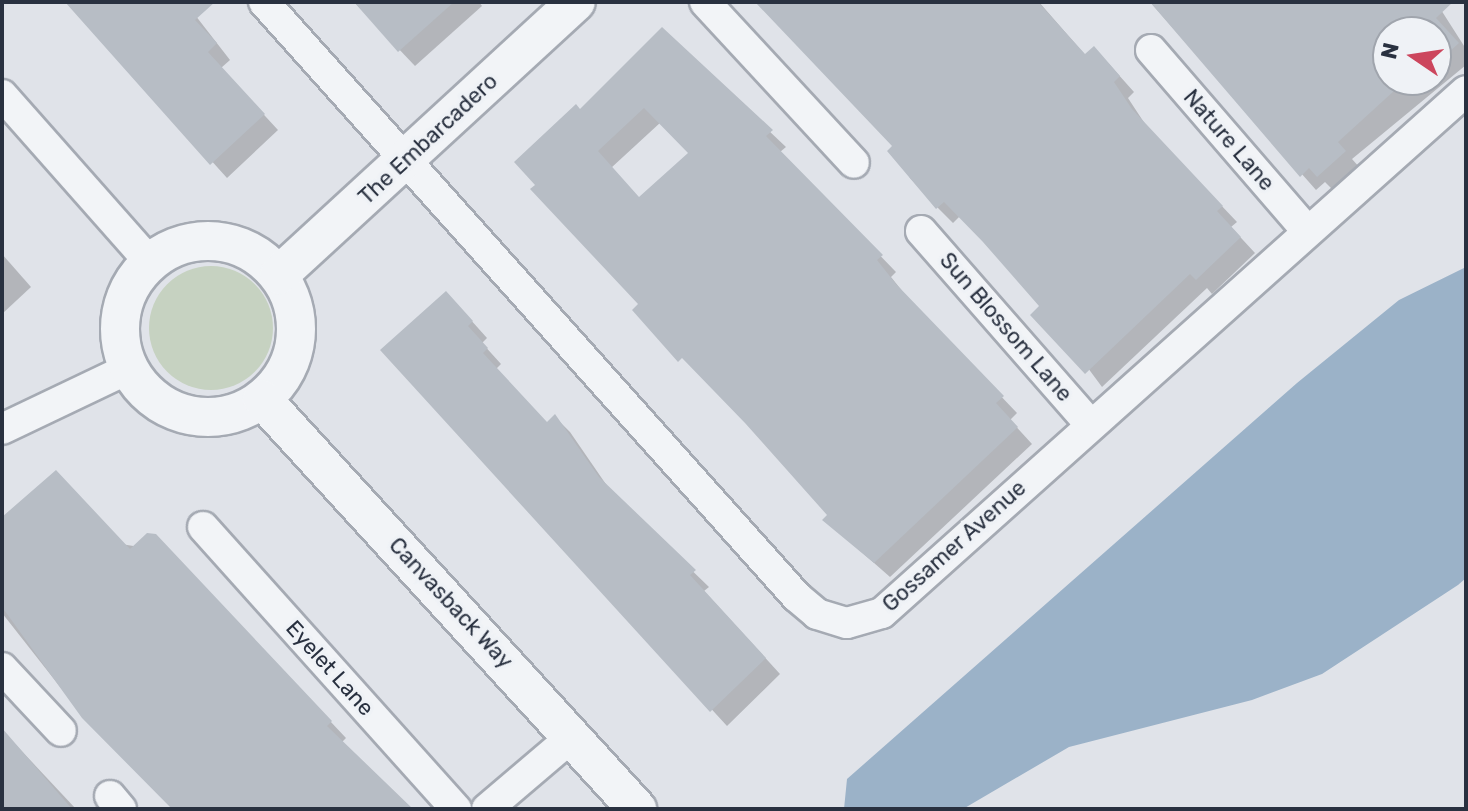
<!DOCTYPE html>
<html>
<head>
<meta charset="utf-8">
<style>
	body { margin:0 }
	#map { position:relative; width:1468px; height:811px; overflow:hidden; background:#e0e3e9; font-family:Rubik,sans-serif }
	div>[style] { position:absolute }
	.green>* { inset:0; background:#c6d2c1 }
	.round { border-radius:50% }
	.water>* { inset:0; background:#9bb2c8 }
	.shadow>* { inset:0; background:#0003 }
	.building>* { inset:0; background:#b7bdc5 }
	.roads { filter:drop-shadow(2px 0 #a5aab3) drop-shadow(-2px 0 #a5aab3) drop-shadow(0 2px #a5aab3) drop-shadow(0 -2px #a5aab3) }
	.minor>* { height:30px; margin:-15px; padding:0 15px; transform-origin:15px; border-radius:15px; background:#f2f4f7 }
	.tertiary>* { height:38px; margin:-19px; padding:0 19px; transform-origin:19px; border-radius:19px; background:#f2f4f7 }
	.tertiary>.ring { margin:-19px; padding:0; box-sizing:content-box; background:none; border:38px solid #f2f4f7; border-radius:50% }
	span { translate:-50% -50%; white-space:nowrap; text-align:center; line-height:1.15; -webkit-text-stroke:7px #eff2f6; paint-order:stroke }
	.street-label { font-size:22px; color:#293140 }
	.frame { position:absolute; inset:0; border:4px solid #293140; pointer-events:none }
	.north { position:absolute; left:1372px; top:16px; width:80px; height:80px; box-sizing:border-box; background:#eff2f6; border:2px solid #a0a5ad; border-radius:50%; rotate:283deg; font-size:22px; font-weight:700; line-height:32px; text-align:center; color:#293140 }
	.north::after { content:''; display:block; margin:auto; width:28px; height:36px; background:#cc465d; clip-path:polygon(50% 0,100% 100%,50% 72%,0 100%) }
</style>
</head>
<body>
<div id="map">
	<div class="green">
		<div class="round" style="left:149px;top:266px;width:124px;height:124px"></div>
	</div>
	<div class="water">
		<div style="clip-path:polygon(1466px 267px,1466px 578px,1458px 585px,1322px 674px,1252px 700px,1069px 747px,963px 809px,844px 809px,847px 779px,1297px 383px,1399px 300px)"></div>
	</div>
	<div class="shadow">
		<div style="clip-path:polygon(68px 2px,185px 2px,230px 60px,221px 68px,278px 130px,227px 178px)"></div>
		<div style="clip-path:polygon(354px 2px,479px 2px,482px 6px,415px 66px)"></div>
		<div style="clip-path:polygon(759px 2px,1039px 2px,1086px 56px,1109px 64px,1134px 92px,1128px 98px,1147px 127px,1237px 222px,1231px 227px,1255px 253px,1212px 294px,1207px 288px,1102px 387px,1042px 306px,960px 216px,953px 223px,938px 208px,910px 178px,895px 146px)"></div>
		<div style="clip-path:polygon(evenodd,1150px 2px,1436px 2px,1466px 49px,1466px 65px,1352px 159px,1360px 168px,1334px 191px,1325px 182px,1316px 190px,1150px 2px,1388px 32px,1436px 32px,1436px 80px,1388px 80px,1388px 32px)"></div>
		<div style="clip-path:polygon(evenodd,662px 30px,786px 147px,780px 152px,896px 272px,891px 277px,911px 302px,1017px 413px,1010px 420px,1032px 444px,890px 577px,825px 520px,830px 515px,641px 304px,581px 112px,662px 30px,661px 122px,691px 153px,640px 199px,611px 168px,661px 122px)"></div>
		<div style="clip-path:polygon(2px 254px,31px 287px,2px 314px)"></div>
		<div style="clip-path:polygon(461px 309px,487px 338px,482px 343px,501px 364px,496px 369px,547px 424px,555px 417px,570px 432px,612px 493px,709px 587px,704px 591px,780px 674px,727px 726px,383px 351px)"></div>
		<div style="clip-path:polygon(2px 525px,171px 552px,346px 738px,341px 743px,410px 809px,173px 809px,83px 716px,2px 613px)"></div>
		<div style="clip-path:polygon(2px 730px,76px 809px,2px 809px)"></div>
	</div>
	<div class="building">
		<div style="clip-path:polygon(65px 2px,215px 2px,195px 20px,217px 43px,208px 52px,265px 114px,210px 165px)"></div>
		<div style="clip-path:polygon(354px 2px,454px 2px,398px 52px)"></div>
		<div style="clip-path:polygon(755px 2px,1038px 2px,1085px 54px,1094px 46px,1120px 76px,1114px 82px,1132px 109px,1223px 206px,1217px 211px,1241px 237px,1196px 280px,1190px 274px,1085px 374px,1030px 315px,1039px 306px,983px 242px,944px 202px,936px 209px,887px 151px,892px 146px)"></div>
		<div style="clip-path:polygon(1150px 2px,1453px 2px,1436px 18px,1459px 43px,1436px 64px,1436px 32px,1388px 32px,1388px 80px,1406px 80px,1338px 142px,1346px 151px,1317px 177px,1309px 168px,1300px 177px)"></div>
		<div style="clip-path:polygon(evenodd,662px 27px,773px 130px,766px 136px,883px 255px,877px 260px,896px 284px,1004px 396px,996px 403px,1018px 427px,874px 563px,822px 520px,827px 515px,745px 423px,682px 358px,678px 362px,632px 310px,638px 304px,530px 189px,535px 185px,514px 162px,576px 104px,580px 109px,662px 27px,644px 108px,688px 153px,639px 197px,598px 151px,644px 108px)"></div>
		<div style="clip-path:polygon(446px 291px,473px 321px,468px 326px,488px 348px,483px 353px,547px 422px,555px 414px,599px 477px,696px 570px,690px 575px,766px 658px,710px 712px,380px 350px)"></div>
		<div style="clip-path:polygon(56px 470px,130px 549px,147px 533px,156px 534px,332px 721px,327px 726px,413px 809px,172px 809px,82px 718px,2px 607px,2px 517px)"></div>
		<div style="clip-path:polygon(2px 728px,72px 809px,2px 809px)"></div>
	</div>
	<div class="roads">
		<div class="minor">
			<div style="left:264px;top:2px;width:799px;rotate:48.15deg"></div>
			<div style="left:797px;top:597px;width:26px;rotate:40deg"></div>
			<div style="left:817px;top:614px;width:31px;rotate:17deg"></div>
			<div style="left:847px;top:623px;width:36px;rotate:-16deg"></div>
			<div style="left:882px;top:613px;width:783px;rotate:-41.79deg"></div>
			<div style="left:705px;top:2px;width:219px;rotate:47.2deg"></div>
			<div style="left:1151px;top:50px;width:239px;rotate:49.2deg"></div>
			<div style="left:2px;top:95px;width:223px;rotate:48.5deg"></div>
			<div style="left:921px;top:231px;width:257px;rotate:48.8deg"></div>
			<div style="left:2px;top:429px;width:140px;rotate:-25.5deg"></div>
			<div style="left:203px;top:527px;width:379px;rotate:48.1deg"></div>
			<div style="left:2px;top:668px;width:86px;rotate:46.9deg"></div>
			<div style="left:110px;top:796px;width:17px;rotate:50deg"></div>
			<div style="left:487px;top:809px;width:114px;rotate:-40.4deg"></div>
		</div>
		<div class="tertiary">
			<div class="ring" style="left:120px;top:241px;width:138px;height:138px"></div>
			<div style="left:279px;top:275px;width:403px;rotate:-42.6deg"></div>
			<div style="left:262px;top:399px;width:556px;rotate:47.55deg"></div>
		</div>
	</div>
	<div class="street-label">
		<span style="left:428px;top:139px;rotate:-43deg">The Embarcadero</span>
		<span style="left:1229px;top:140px;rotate:49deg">Nature Lane</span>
		<span style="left:1006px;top:327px;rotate:49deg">Sun Blossom Lane</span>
		<span style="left:954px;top:546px;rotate:-42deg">Gossamer Avenue</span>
		<span style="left:451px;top:603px;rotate:47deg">Canvasback Way</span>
		<span style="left:330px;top:668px;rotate:48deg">Eyelet Lane</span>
	</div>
	<div class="frame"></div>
	<div class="north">N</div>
</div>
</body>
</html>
